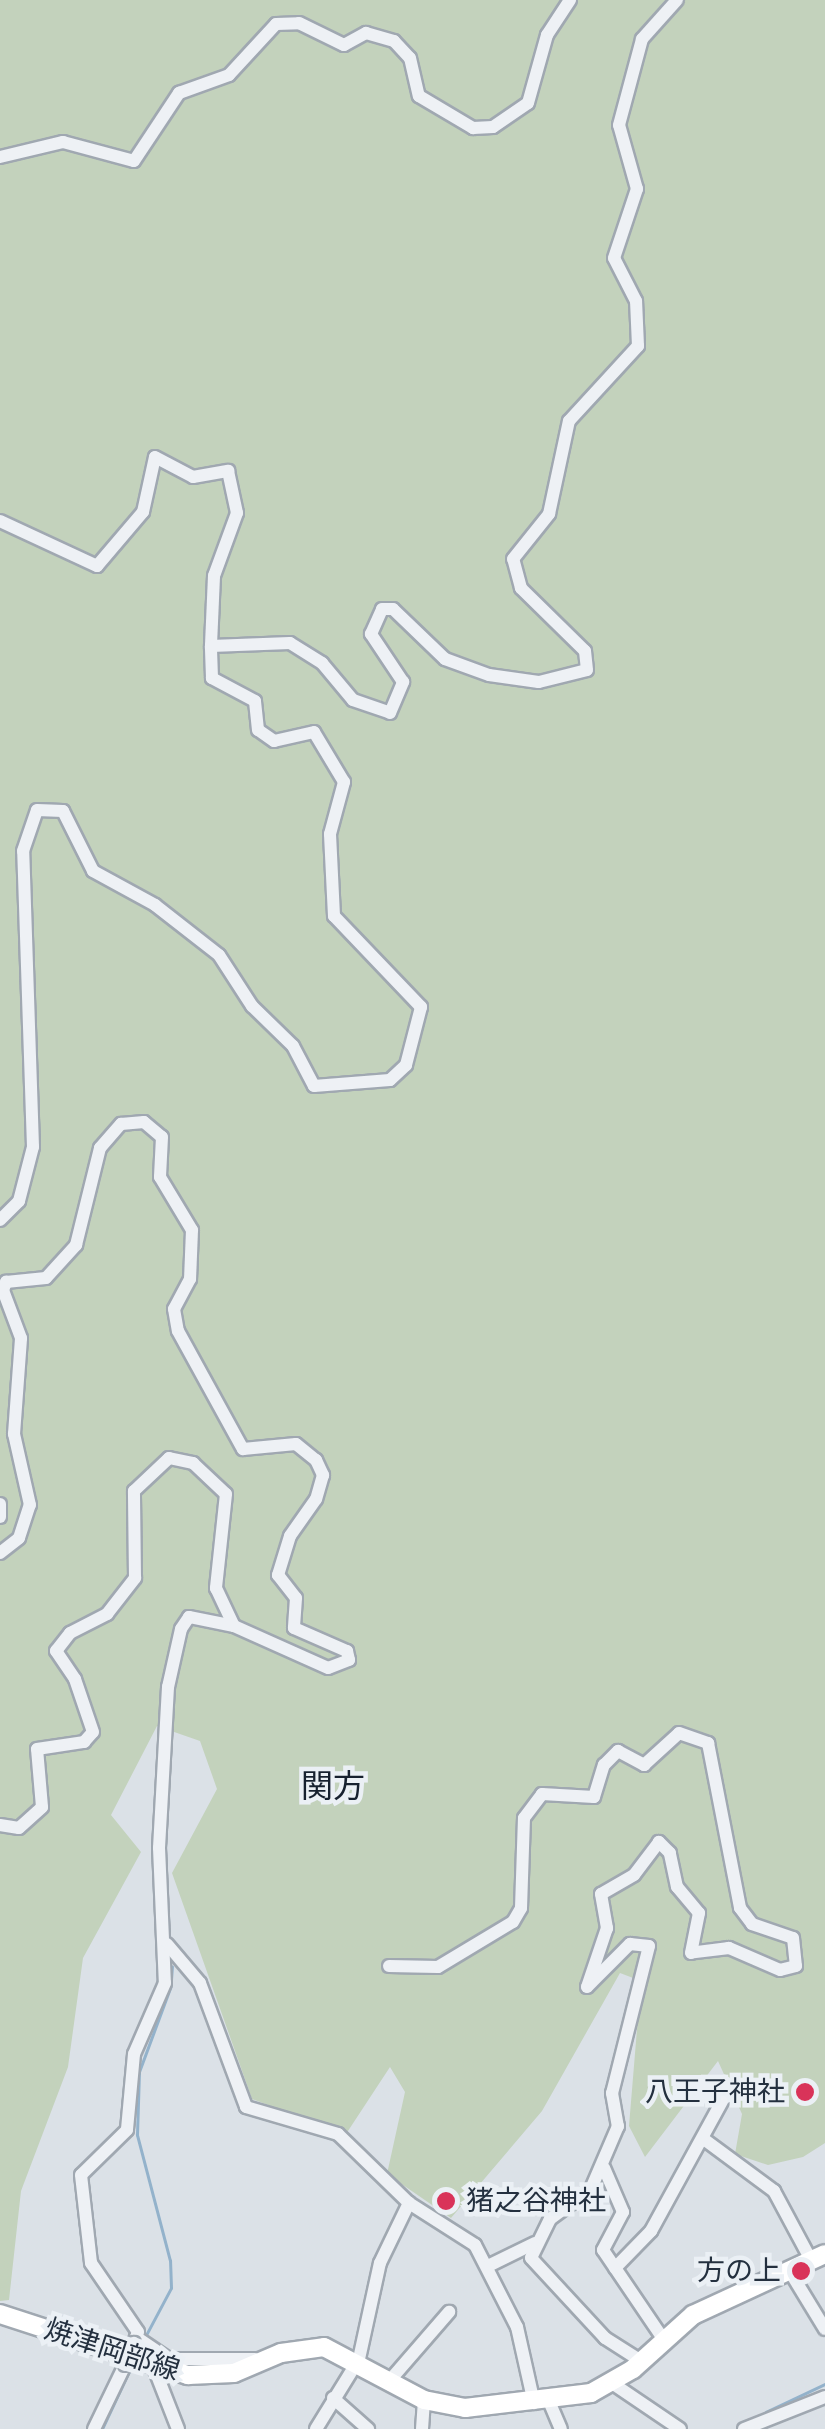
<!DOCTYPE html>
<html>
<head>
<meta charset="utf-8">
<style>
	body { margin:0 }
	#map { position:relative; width:825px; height:2429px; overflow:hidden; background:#dbe1e7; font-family:"Fira Sans","Noto Sans JP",sans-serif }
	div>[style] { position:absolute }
	.green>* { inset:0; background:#c3d2bc }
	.stream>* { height:2.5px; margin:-1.25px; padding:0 1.25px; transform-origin:1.25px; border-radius:1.25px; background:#93b2cb }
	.roads { filter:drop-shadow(2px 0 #a0a8b1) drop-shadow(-2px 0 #a0a8b1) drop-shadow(0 2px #a0a8b1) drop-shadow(0 -2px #a0a8b1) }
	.minor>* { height:12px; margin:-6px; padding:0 6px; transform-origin:6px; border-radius:6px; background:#eef1f5 }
	.major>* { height:18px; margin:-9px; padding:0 9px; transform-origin:9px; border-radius:9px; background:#fff }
	.bridges { filter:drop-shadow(2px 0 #a0a8b1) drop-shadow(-2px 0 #a0a8b1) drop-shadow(0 2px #a0a8b1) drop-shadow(0 -2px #a0a8b1) }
	.minor-bridge>* { height:12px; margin:-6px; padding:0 6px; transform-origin:6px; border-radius:6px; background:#eef1f5 }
	.dots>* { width:28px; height:28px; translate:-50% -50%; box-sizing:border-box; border:5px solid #ebf0f5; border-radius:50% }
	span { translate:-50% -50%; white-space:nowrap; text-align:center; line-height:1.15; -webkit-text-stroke:9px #ebf0f5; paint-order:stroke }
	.poi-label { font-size:28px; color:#24303f }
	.right { translate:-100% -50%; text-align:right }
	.left { translate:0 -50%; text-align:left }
	.street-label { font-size:28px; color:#24303f }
	.quarter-label { font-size:32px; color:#17212f }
</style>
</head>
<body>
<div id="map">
	<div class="green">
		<div style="clip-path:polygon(0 0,825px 0,825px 2143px,803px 2157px,768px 2165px,735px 2154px,742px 2114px,718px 2061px,645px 2157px,629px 2126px,641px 1981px,620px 1973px,542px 2111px,451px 2218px,387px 2174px,405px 2092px,390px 2067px,346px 2134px,252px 2099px,172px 1873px,217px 1789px,200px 1741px,157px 1726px,111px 1815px,141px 1852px,83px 1958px,68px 2067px,21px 2191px,9px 2300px,0 2301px)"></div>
	</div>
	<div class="stream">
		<div style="left:171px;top:1980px;width:13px;rotate:-86deg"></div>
		<div style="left:145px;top:2337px;width:55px;rotate:-62deg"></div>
		<div style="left:171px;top:2288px;width:27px;rotate:-92deg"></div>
		<div style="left:170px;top:2261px;width:130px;rotate:-104.7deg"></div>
		<div style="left:137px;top:2135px;width:63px;rotate:-88.2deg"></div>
		<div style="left:139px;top:2072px;width:90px;rotate:-69.7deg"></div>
		<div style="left:766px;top:2412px;width:65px;rotate:-25.4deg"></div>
		<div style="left:102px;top:2429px;width:68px;rotate:-64.9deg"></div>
	</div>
	<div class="roads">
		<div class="minor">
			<div style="left:0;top:157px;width:65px;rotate:-13.4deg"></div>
			<div style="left:63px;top:142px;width:73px;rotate:15deg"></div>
			<div style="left:134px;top:161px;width:82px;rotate:-56.5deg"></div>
			<div style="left:179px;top:93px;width:53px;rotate:-19.8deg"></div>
			<div style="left:229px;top:75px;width:69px;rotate:-47.3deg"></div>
			<div style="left:276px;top:24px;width:23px;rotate:-2deg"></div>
			<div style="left:299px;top:23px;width:50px;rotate:26.1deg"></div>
			<div style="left:344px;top:45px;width:25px;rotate:-29deg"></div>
			<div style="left:366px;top:33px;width:29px;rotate:16deg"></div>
			<div style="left:394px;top:41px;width:23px;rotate:47deg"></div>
			<div style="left:410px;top:58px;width:39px;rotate:77deg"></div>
			<div style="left:419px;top:96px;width:63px;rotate:30.7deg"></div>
			<div style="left:473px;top:128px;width:20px;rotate:-3deg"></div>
			<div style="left:493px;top:127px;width:42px;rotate:-34.4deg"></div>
			<div style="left:528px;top:103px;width:71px;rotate:-74.4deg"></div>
			<div style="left:547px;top:35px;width:42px;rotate:-56.7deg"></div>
			<div style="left:0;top:521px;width:107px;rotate:24.9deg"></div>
			<div style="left:97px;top:566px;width:71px;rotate:-49.6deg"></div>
			<div style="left:143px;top:512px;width:56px;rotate:-77.7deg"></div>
			<div style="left:155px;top:457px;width:43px;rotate:27.8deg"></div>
			<div style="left:193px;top:477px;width:36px;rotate:-10deg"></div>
			<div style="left:228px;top:471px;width:43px;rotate:77.9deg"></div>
			<div style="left:237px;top:513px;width:67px;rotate:110.1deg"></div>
			<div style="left:214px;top:576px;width:70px;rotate:92.5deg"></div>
			<div style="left:0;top:1220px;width:27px;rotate:-45deg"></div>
			<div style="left:19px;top:1201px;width:56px;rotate:-75.5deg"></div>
			<div style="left:33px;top:1147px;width:296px;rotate:-91.9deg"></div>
			<div style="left:23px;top:851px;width:43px;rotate:-71.1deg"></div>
			<div style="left:37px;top:810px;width:26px;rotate:2deg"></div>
			<div style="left:63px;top:811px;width:67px;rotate:63.4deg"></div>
			<div style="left:93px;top:871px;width:71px;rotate:28.7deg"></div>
			<div style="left:155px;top:905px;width:81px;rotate:38deg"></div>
			<div style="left:219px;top:955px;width:61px;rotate:57.1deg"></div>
			<div style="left:252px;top:1006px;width:57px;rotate:44.3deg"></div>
			<div style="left:293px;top:1046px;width:45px;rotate:62.3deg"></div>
			<div style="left:314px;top:1086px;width:76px;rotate:-4.5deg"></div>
			<div style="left:390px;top:1080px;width:22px;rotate:-43deg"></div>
			<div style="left:406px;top:1065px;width:60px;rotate:-75.5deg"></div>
			<div style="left:421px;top:1007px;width:126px;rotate:-133.7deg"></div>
			<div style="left:334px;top:916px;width:82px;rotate:-92.8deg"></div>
			<div style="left:330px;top:834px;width:54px;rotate:-74.9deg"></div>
			<div style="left:344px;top:782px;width:58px;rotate:-121deg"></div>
			<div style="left:314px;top:732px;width:41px;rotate:167.3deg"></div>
			<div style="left:274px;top:741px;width:19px;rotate:-145deg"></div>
			<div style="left:258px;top:730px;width:29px;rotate:-96deg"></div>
			<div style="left:255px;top:701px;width:49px;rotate:-151.9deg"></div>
			<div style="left:212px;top:678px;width:32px;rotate:-92deg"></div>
			<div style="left:211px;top:646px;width:79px;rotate:-2.2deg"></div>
			<div style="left:290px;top:643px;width:38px;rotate:32deg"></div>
			<div style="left:322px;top:663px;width:48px;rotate:50deg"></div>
			<div style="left:353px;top:700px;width:39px;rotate:19deg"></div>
			<div style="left:390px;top:713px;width:34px;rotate:-67deg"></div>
			<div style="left:403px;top:682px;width:58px;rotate:-123.7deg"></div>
			<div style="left:371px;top:634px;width:27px;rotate:-66deg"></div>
			<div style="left:382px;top:609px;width:11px"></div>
			<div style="left:393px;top:609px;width:72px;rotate:43.9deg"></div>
			<div style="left:445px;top:659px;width:47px;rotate:20deg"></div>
			<div style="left:489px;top:675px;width:50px;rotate:8deg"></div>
			<div style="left:539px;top:682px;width:49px;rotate:-14deg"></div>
			<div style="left:587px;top:670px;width:19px;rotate:-96deg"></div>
			<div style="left:585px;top:651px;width:90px;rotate:-135.5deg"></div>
			<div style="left:521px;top:588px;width:30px;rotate:-105deg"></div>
			<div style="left:513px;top:559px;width:58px;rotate:-51.3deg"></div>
			<div style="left:549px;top:514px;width:95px;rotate:-77.9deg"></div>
			<div style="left:569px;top:421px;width:102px;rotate:-47.4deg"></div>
			<div style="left:638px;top:346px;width:45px;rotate:-92.5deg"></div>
			<div style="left:636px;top:301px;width:48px;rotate:-117.1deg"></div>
			<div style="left:614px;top:258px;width:73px;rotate:-71.6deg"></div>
			<div style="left:637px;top:189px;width:66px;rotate:-105.7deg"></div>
			<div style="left:619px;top:125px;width:89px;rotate:-75deg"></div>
			<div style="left:642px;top:39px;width:52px;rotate:-48.1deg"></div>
			<div style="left:0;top:1504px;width:13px;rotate:90deg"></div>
			<div style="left:0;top:1553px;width:24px;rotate:-38deg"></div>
			<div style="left:19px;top:1538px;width:35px;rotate:-72deg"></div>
			<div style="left:30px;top:1505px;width:73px;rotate:-102.7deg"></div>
			<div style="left:14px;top:1434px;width:96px;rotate:-85.8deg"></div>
			<div style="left:21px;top:1338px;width:51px;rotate:-110.6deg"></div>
			<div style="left:3px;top:1290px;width:9px;rotate:-69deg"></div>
			<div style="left:6px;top:1282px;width:40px;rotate:-5.7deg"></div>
			<div style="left:46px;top:1278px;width:45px;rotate:-47.7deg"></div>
			<div style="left:76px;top:1245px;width:100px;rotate:-76.1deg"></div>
			<div style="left:100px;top:1148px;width:32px;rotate:-49deg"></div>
			<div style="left:121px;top:1124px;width:23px;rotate:-5deg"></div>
			<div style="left:144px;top:1122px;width:23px;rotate:40deg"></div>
			<div style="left:162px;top:1137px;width:40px;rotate:92.9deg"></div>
			<div style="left:160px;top:1177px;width:62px;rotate:58.9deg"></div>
			<div style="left:192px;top:1230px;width:49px;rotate:92.3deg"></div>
			<div style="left:190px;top:1279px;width:34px;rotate:118deg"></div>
			<div style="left:174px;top:1309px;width:22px;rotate:80deg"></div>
			<div style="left:178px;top:1331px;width:135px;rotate:61.2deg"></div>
			<div style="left:243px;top:1449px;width:53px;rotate:-5.4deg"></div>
			<div style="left:296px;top:1444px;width:26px;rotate:39deg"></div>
			<div style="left:316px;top:1460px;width:17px;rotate:65deg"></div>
			<div style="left:323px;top:1475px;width:25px;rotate:106deg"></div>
			<div style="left:316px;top:1499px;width:45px;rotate:125.1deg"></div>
			<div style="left:290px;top:1536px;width:41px;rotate:107.1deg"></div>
			<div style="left:278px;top:1575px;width:29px;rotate:52deg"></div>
			<div style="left:296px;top:1598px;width:30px;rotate:94deg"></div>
			<div style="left:294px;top:1628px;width:58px;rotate:23.5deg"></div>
			<div style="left:347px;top:1651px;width:9px;rotate:77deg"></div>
			<div style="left:349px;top:1660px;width:22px;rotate:159deg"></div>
			<div style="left:328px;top:1668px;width:103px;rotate:-155.9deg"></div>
			<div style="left:234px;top:1626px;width:46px;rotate:-168.7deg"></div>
			<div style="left:189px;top:1617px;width:14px;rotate:124deg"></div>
			<div style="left:181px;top:1629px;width:59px;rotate:102.6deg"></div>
			<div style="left:168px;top:1687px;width:161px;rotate:93.2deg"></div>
			<div style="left:159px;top:1848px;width:135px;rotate:87.5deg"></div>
			<div style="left:165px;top:1983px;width:77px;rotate:113.6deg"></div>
			<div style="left:134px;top:2054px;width:76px;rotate:95.3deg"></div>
			<div style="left:127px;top:2130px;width:64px;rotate:135.6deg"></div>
			<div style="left:81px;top:2175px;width:89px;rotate:83.5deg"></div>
			<div style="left:91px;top:2263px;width:83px;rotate:55.7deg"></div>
			<div style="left:138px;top:2332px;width:12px;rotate:110deg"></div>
			<div style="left:0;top:1825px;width:19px;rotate:9deg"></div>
			<div style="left:19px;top:1828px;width:31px;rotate:-42deg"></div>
			<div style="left:42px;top:1807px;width:58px;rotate:-94.9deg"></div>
			<div style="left:37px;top:1749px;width:48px;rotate:-8.5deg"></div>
			<div style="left:84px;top:1742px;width:13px;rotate:-48deg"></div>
			<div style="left:93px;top:1732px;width:56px;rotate:-108.8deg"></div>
			<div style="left:75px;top:1679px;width:34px;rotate:-124deg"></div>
			<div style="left:56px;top:1651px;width:23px;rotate:-52deg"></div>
			<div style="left:70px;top:1633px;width:42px;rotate:-27.2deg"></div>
			<div style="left:107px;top:1614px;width:46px;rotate:-52.1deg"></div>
			<div style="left:135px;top:1578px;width:87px;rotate:-90.7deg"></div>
			<div style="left:134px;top:1491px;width:48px;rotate:-43.3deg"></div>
			<div style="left:169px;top:1458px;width:25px;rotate:12deg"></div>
			<div style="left:193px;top:1463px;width:45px;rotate:43.2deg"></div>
			<div style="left:226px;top:1494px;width:95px;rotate:96.1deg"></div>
			<div style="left:216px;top:1588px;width:42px;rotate:64.7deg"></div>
			<div style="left:167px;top:1944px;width:51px;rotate:49.8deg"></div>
			<div style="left:200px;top:1983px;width:132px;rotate:69.6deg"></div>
			<div style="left:246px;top:2107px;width:96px;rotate:16.4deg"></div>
			<div style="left:338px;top:2134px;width:99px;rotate:44.2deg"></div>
			<div style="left:409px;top:2203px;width:78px;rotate:32.5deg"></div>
			<div style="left:475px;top:2245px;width:92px;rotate:62.9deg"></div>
			<div style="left:517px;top:2327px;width:78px;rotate:77.4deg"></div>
			<div style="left:389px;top:1966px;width:49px;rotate:1.2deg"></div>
			<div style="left:438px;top:1967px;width:87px;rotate:-31deg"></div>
			<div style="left:513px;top:1922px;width:16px;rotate:-60deg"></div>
			<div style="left:521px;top:1908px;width:90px;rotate:-88.1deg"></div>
			<div style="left:524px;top:1818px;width:30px;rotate:-53deg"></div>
			<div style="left:542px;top:1794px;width:52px;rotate:3.3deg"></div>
			<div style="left:594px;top:1797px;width:34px;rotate:-73deg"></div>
			<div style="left:604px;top:1765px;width:20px;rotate:-45deg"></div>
			<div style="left:618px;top:1751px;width:30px;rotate:28deg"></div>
			<div style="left:644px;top:1765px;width:47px;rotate:-42.4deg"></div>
			<div style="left:679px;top:1733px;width:31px;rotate:19deg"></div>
			<div style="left:708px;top:1743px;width:168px;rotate:79deg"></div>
			<div style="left:740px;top:1908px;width:20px;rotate:53deg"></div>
			<div style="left:752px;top:1924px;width:43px;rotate:18.9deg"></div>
			<div style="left:793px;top:1938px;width:28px;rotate:84deg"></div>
			<div style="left:796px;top:1966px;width:16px;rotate:166deg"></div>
			<div style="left:780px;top:1970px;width:56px;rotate:-156.7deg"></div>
			<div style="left:729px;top:1948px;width:38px;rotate:173deg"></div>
			<div style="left:691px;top:1953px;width:41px;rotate:-78.7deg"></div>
			<div style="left:699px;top:1913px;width:34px;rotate:-130deg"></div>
			<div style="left:677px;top:1887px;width:35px;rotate:-102deg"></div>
			<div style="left:670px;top:1853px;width:16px;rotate:-135deg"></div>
			<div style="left:659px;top:1842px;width:41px;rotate:127.1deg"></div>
			<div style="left:634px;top:1875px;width:38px;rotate:150deg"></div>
			<div style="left:601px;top:1894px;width:35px;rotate:80deg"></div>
			<div style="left:607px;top:1928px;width:62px;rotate:108.7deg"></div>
			<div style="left:587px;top:1987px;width:61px;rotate:-45deg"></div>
			<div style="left:630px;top:1944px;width:19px;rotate:6deg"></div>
			<div style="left:649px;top:1946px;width:152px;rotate:104.1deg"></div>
			<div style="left:612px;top:2093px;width:34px;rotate:80deg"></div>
			<div style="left:618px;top:2126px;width:69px;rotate:113.2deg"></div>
			<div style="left:591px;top:2189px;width:51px;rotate:143.8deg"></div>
			<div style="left:550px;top:2219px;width:43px;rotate:116deg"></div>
			<div style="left:531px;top:2258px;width:109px;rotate:47.2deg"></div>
			<div style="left:605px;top:2338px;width:43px;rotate:32.6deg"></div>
			<div style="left:705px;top:2140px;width:86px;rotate:36.5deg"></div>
			<div style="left:774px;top:2191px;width:78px;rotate:61.8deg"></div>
			<div style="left:604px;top:2168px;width:48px;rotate:66.6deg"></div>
			<div style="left:623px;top:2212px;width:43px;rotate:117.8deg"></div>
			<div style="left:603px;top:2250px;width:109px;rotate:55.9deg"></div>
			<div style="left:488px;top:2266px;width:52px;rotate:-26.1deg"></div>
			<div style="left:615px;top:2268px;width:52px;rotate:-45.8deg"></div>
			<div style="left:651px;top:2231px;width:164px;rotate:-61.3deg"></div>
			<div style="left:789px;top:2270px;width:69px;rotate:58.6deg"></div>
			<div style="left:136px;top:2337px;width:40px;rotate:34deg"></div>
			<div style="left:169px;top:2359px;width:86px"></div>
			<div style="left:153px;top:2365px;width:69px;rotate:68.7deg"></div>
			<div style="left:391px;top:2379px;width:89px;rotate:-49.1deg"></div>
			<div style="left:612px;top:2383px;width:82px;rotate:34.1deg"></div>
			<div style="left:333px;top:2398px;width:47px;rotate:41.5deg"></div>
			<div style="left:549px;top:2401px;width:30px;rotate:67deg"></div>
			<div style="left:94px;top:2429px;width:71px;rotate:-64.2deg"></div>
			<div style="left:316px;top:2429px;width:82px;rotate:-58.4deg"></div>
			<div style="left:359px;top:2359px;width:98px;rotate:-77.7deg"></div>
			<div style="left:380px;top:2263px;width:67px;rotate:-64.2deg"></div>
			<div style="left:422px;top:2429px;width:29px;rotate:-86deg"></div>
			<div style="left:744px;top:2429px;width:87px;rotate:-21.6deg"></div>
		</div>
		<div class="major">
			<div style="left:0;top:2314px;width:198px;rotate:18deg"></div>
			<div style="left:188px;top:2375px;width:46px;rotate:-2.5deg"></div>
			<div style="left:234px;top:2373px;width:51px;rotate:-23.1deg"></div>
			<div style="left:281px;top:2353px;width:43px;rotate:-7.9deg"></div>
			<div style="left:324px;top:2347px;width:113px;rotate:27.9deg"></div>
			<div style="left:424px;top:2400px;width:42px;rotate:11deg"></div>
			<div style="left:465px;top:2408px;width:127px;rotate:-6.8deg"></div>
			<div style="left:591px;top:2393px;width:48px;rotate:-29.7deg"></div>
			<div style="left:633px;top:2369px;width:81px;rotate:-42deg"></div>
			<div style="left:693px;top:2315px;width:145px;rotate:-24.8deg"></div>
		</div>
	</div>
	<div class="bridges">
		<div class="minor-bridge">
			<div style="left:125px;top:2365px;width:24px;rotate:-68deg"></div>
		</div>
	</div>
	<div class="dots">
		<div style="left:805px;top:2092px;background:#d93359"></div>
		<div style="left:446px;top:2201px;background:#d93359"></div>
		<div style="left:801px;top:2271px;background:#d93359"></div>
	</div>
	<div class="poi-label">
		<span class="right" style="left:785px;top:2092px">八王子神社</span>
		<span class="left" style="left:466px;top:2201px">猪之谷神社</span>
		<span class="right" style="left:781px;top:2271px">方の上</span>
	</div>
	<div class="street-label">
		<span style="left:112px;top:2350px;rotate:18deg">焼津岡部線</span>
	</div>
	<div class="quarter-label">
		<span style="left:333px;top:1786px">関方</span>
	</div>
</div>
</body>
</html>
